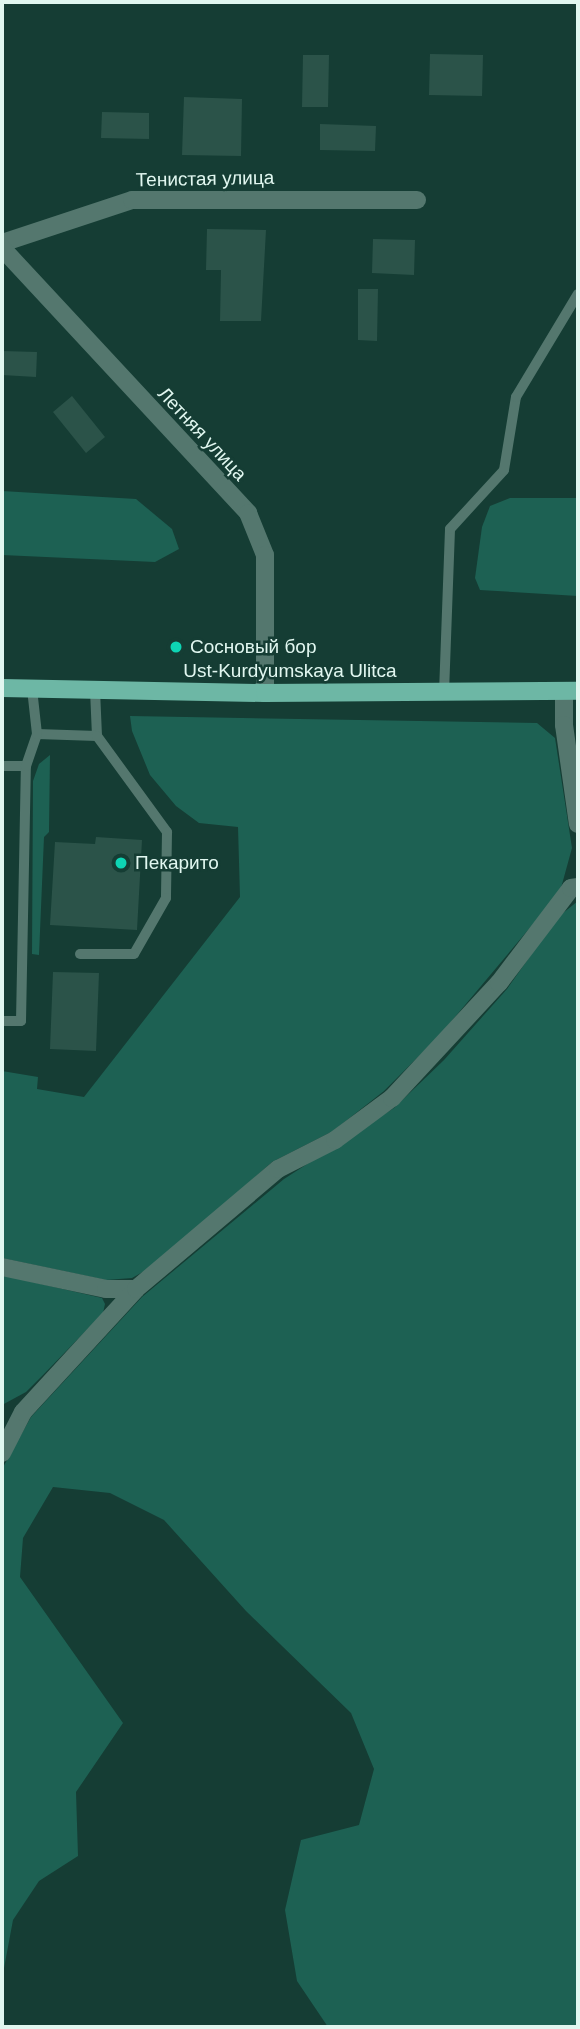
<!DOCTYPE html>
<html>
<head>
<meta charset="utf-8">
<style>
	body { margin:0 }
	#map { position:relative; width:580px; height:2029px; overflow:hidden; background:#153d34; font-family:Helvetica,sans-serif }
	div>[style] { position:absolute }
	.green>* { inset:0; background:#1d6153 }
	.building>* { inset:0; background:#2b5349 }
	.service>* { height:10px; margin:-5px; padding:0 5px; transform-origin:5px; border-radius:5px; background:#54776e }
	.minor>* { height:18px; margin:-9px; padding:0 9px; transform-origin:9px; border-radius:9px; background:#54776e }
	.tertiary>* { height:18px; margin:-9px; padding:0 9px; transform-origin:9px; border-radius:9px; background:#54776e }
	.primary>* { height:18px; margin:-9px; padding:0 9px; transform-origin:9px; border-radius:9px; background:#6db7a5 }
	.dots>* { width:19px; height:19px; translate:-50% -50%; box-sizing:border-box; border:4px solid #153d34; border-radius:50% }
	span { translate:-50% -50%; white-space:nowrap; text-align:center; line-height:1.15; -webkit-text-stroke:5px #153d34; paint-order:stroke }
	.street-label { font-size:19px; color:#e1f7f0 }
	.poi-label { font-size:19px; color:#e1f7f0 }
	.left { translate:0 -50%; text-align:left }
	.frame { position:absolute; inset:0; border:4px solid #e1f7f0; pointer-events:none }
</style>
</head>
<body>
<div id="map">
	<div class="green">
		<div style="clip-path:polygon(2px 491px,136px 499px,172px 529px,179px 549px,155px 562px,2px 555px)"></div>
		<div style="clip-path:polygon(510px 498px,578px 498px,578px 596px,480px 590px,475px 578px,482px 527px,490px 506px)"></div>
		<div style="clip-path:polygon(130px 716px,537px 723px,555px 738px,572px 848px,561px 888px,544px 911px,439px 1036px,384px 1091px,333px 1131px,272px 1162px,157px 1264px,132px 1278px,106px 1280px,2px 1258px,2px 1071px,38px 1077px,37px 1089px,84px 1097px,240px 897px,238px 827px,199px 823px,176px 806px,150px 775px,132px 731px)"></div>
		<div style="clip-path:polygon(50px 755px,49px 832px,44px 837px,39px 955px,32px 954px,33px 781px,39px 764px)"></div>
		<div style="clip-path:polygon(578px 901px,578px 2027px,328px 2027px,297px 1981px,285px 1910px,301px 1840px,359px 1825px,374px 1769px,351px 1713px,246px 1611px,164px 1520px,110px 1493px,53px 1487px,23px 1538px,20px 1577px,123px 1723px,76px 1792px,78px 1856px,39px 1881px,13px 1920px,2px 1979px,2px 1469px,31px 1417px,142px 1297px,284px 1179px,394px 1108px,444px 1060px,507px 989px,558px 917px)"></div>
		<div style="clip-path:polygon(2px 1275px,102px 1298px,105px 1304px,103px 1313px,44px 1374px,26px 1392px,2px 1405px)"></div>
	</div>
	<div class="building">
		<div style="clip-path:polygon(430px 54px,483px 55px,482px 96px,429px 95px)"></div>
		<div style="clip-path:polygon(303px 55px,329px 55px,328px 107px,302px 107px)"></div>
		<div style="clip-path:polygon(184px 97px,242px 99px,241px 156px,182px 155px)"></div>
		<div style="clip-path:polygon(102px 112px,149px 113px,149px 139px,101px 138px)"></div>
		<div style="clip-path:polygon(320px 124px,376px 126px,375px 151px,320px 150px)"></div>
		<div style="clip-path:polygon(207px 229px,266px 230px,261px 321px,220px 321px,221px 270px,206px 270px)"></div>
		<div style="clip-path:polygon(373px 239px,415px 240px,414px 275px,372px 273px)"></div>
		<div style="clip-path:polygon(358px 289px,378px 289px,377px 341px,358px 340px)"></div>
		<div style="clip-path:polygon(2px 351px,37px 352px,36px 377px,2px 375px)"></div>
		<div style="clip-path:polygon(72px 396px,105px 437px,86px 453px,53px 412px)"></div>
		<div style="clip-path:polygon(96px 837px,142px 840px,137px 930px,50px 925px,55px 842px,95px 844px)"></div>
		<div style="clip-path:polygon(53px 972px,99px 973px,96px 1051px,50px 1049px)"></div>
	</div>
	<div class="service">
		<div style="left:95px;top:690px;width:46px;rotate:87.5deg"></div>
		<div style="left:444px;top:693px;width:164px;rotate:-87.9deg"></div>
		<div style="left:450px;top:529px;width:80px;rotate:-47.5deg"></div>
		<div style="left:504px;top:470px;width:74px;rotate:-80.7deg"></div>
		<div style="left:516px;top:397px;width:120px;rotate:-59deg"></div>
		<div style="left:37px;top:734px;width:60px;rotate:1.9deg"></div>
		<div style="left:97px;top:736px;width:119px;rotate:53.9deg"></div>
		<div style="left:167px;top:832px;width:66px;rotate:90.9deg"></div>
		<div style="left:166px;top:898px;width:64px;rotate:119.7deg"></div>
		<div style="left:134px;top:954px;width:54px;rotate:180deg"></div>
		<div style="left:2px;top:766px;width:24px"></div>
		<div style="left:2px;top:1021px;width:19px"></div>
		<div style="left:21px;top:1021px;width:255px;rotate:-88.9deg"></div>
		<div style="left:26px;top:766px;width:34px;rotate:-71deg"></div>
		<div style="left:37px;top:734px;width:45px;rotate:-96.3deg"></div>
	</div>
	<div class="minor">
		<div style="left:2px;top:243px;width:137px;rotate:-18.3deg"></div>
		<div style="left:132px;top:200px;width:285px"></div>
		<div style="left:564px;top:691px;width:34px;rotate:90deg"></div>
		<div style="left:564px;top:725px;width:100px;rotate:82deg"></div>
		<div style="left:2px;top:1267px;width:106px;rotate:11.9deg"></div>
		<div style="left:106px;top:1289px;width:30px"></div>
		<div style="left:2px;top:1453px;width:46px;rotate:-62.9deg"></div>
		<div style="left:23px;top:1412px;width:167px;rotate:-47.4deg"></div>
		<div style="left:136px;top:1289px;width:186px;rotate:-40.2deg"></div>
		<div style="left:278px;top:1169px;width:64px;rotate:-27deg"></div>
		<div style="left:335px;top:1140px;width:71px;rotate:-36.4deg"></div>
		<div style="left:392px;top:1098px;width:157px;rotate:-47.1deg"></div>
		<div style="left:499px;top:983px;width:119px;rotate:-52.8deg"></div>
		<div style="left:571px;top:888px;width:7px;rotate:-8deg"></div>
	</div>
	<div class="tertiary">
		<div style="left:2px;top:248px;width:362px;rotate:47.1deg"></div>
		<div style="left:248px;top:513px;width:45px;rotate:68deg"></div>
		<div style="left:265px;top:555px;width:138px;rotate:90deg"></div>
	</div>
	<div class="primary">
		<div style="left:2px;top:688px;width:263px;rotate:1.1deg"></div>
		<div style="left:265px;top:693px;width:313px;rotate:-0.4deg"></div>
	</div>
	<div class="dots">
		<div style="left:176px;top:647px;background:#0ed5b4"></div>
		<div style="left:121px;top:863px;background:#0ed5b4"></div>
	</div>
	<div class="street-label">
		<span style="left:205px;top:179px;rotate:-1deg">Тенистая улица</span>
		<span style="left:202px;top:434px;rotate:47deg">Летняя улица</span>
		<span style="left:290px;top:671px">Ust-Kurdyumskaya Ulitca</span>
	</div>
	<div class="poi-label">
		<span class="left" style="left:190px;top:647px">Сосновый бор</span>
		<span class="left" style="left:135px;top:863px">Пекарито</span>
	</div>
	<div class="frame"></div>
</div>
</body>
</html>
